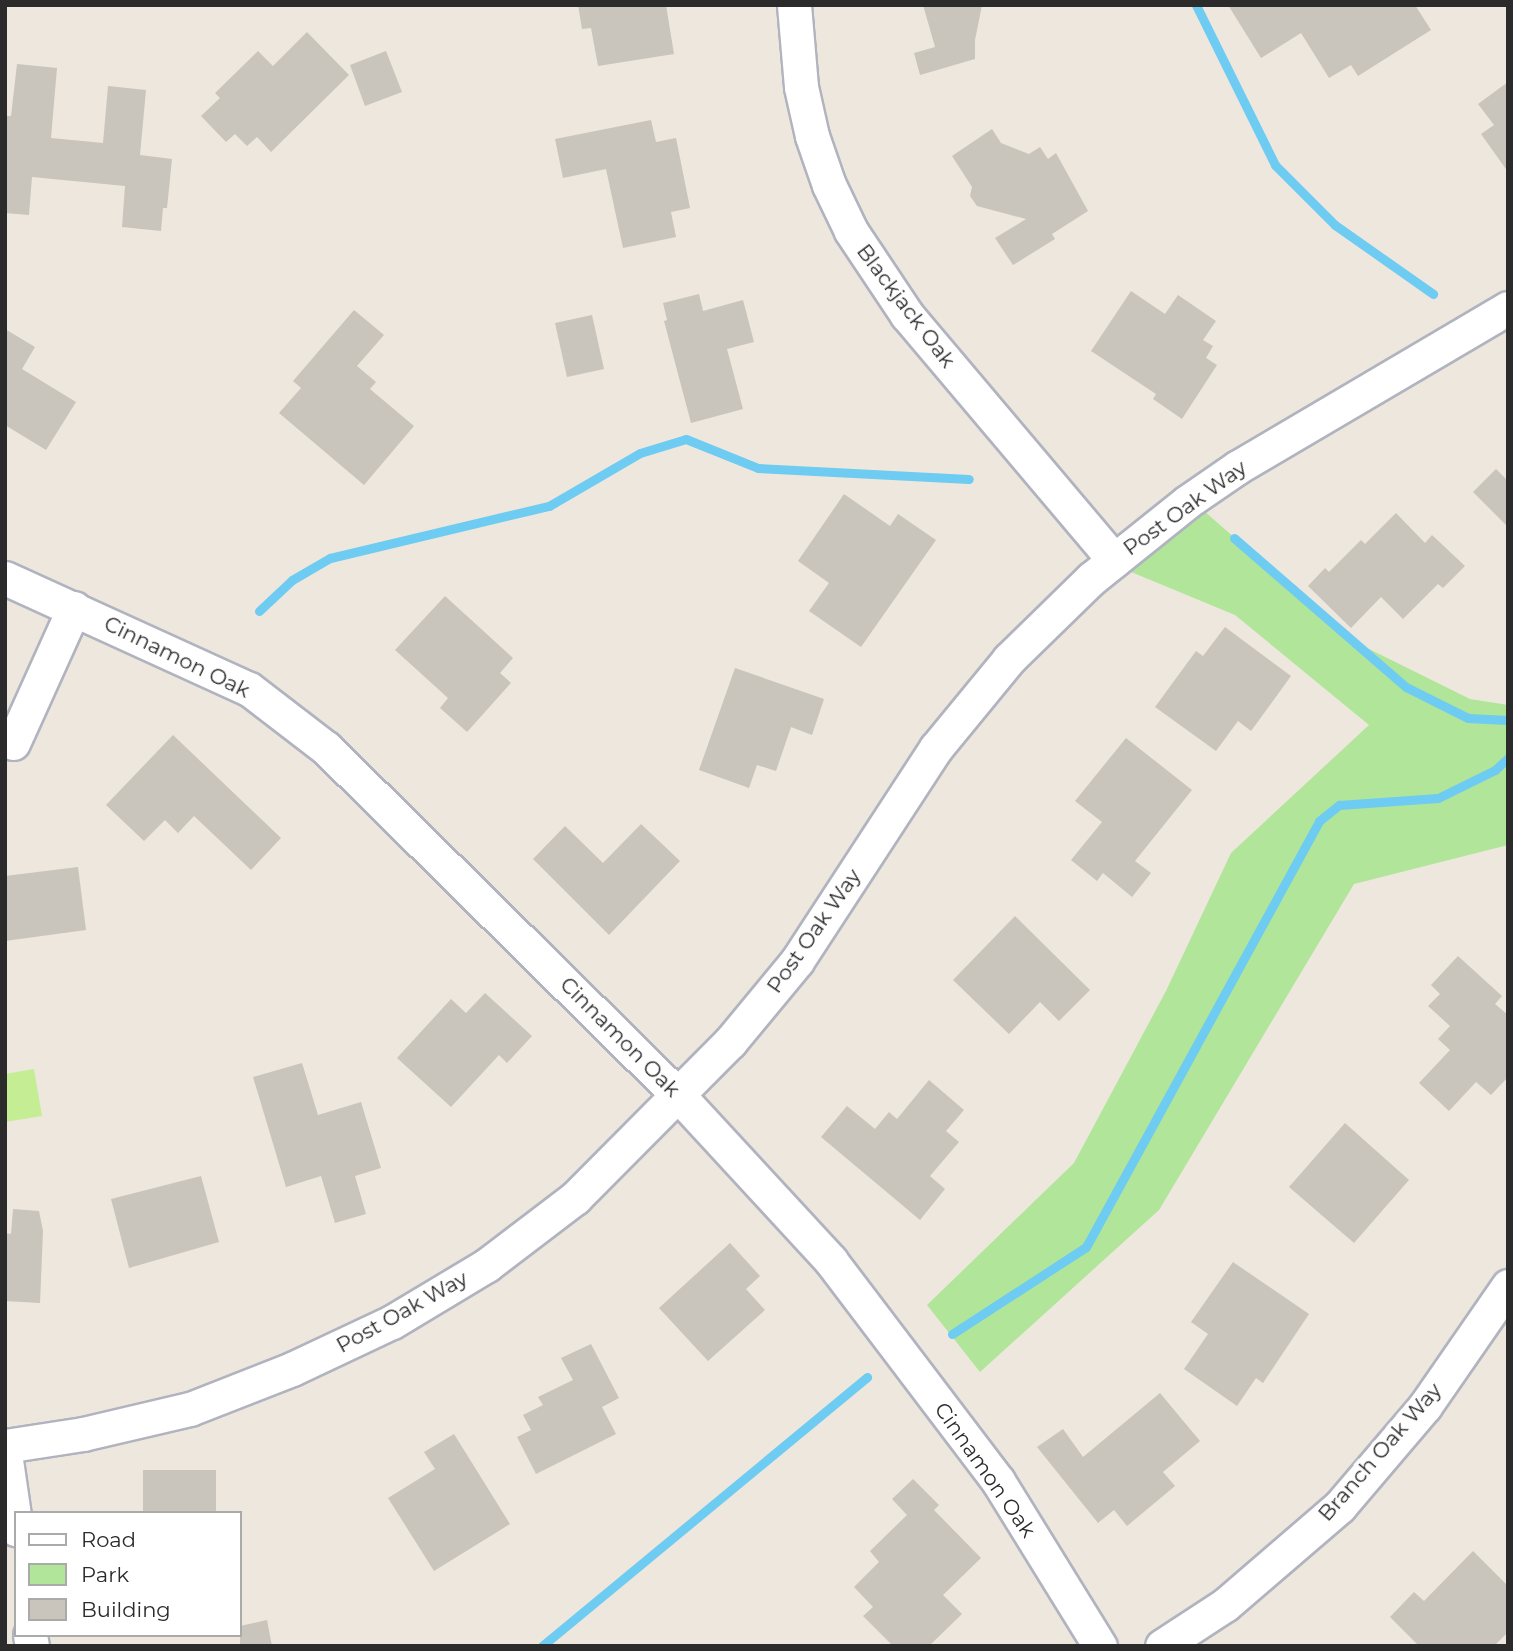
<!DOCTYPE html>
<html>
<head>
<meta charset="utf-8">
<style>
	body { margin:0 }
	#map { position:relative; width:1513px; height:1651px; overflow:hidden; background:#ede7dd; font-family:Montserrat,sans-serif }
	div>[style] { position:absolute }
	.green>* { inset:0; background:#b1e599 }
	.pitch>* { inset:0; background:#c5ed94 }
	.stream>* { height:9px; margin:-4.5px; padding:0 4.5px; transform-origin:4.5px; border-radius:4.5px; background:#6ecbf2 }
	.building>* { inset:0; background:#c9c5bc }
	.roads { filter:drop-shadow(2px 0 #b1b3bf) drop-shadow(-2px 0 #b1b3bf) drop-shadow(0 2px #b1b3bf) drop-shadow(0 -2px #b1b3bf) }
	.minor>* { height:33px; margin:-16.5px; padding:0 16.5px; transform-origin:16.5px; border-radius:16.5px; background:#fff }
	span { translate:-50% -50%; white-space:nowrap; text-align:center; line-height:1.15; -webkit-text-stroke:7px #fff; paint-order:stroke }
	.street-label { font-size:21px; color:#2b2b2b }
	.frame { position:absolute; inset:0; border:7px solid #2b2b2b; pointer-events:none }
	.legend { position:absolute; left:14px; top:1511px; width:228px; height:126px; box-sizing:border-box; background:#fff; border:2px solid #aaa; margin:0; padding:9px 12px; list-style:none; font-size:21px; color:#2b2b2b }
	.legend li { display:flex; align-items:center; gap:14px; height:35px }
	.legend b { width:35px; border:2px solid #aaa }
</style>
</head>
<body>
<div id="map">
	<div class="green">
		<div style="clip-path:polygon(1204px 511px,1353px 641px,1470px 699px,1508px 705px,1508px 845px,1354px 884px,1159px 1210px,980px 1372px,927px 1305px,1074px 1163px,1166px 991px,1231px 853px,1369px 725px,1235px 615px,1124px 569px)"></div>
	</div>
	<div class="pitch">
		<div style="clip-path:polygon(34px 1069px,42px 1116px,5px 1122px,5px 1074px)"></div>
	</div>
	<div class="stream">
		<div style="left:1196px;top:5px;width:178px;rotate:63.7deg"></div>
		<div style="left:1275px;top:165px;width:85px;rotate:45deg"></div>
		<div style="left:1335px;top:225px;width:120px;rotate:35.1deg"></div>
		<div style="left:1234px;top:538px;width:228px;rotate:40.9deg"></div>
		<div style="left:1406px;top:687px;width:69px;rotate:26.6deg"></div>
		<div style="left:1468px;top:718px;width:40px;rotate:2.9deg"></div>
		<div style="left:259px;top:611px;width:45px;rotate:-43.2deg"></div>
		<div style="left:292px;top:580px;width:44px;rotate:-30.1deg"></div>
		<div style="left:330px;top:558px;width:225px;rotate:-13.4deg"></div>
		<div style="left:549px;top:506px;width:105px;rotate:-30.2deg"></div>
		<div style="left:640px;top:453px;width:48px;rotate:-16.9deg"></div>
		<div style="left:686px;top:439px;width:78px;rotate:21.9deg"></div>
		<div style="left:758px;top:468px;width:211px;rotate:3deg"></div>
		<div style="left:952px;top:1334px;width:160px;rotate:-33deg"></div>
		<div style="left:1086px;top:1247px;width:486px;rotate:-61.3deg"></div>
		<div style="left:1319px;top:821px;width:26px;rotate:-39deg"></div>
		<div style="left:1339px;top:805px;width:99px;rotate:-4deg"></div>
		<div style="left:1438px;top:798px;width:64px;rotate:-26.2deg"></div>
		<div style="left:1495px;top:770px;width:18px;rotate:-43deg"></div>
		<div style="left:542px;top:1646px;width:422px;rotate:-39.6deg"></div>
	</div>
	<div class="building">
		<div style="clip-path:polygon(578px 5px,666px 5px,674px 54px,598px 66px,591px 28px,582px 29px)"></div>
		<div style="clip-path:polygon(923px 5px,982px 5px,975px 40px,975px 59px,920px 75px,914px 53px,935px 47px)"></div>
		<div style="clip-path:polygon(1228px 5px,1415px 5px,1431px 30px,1358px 76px,1351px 65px,1329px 78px,1301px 33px,1261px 58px)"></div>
		<div style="clip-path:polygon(307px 32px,349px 75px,271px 152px,257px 137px,247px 146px,235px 134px,226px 142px,201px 116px,220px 98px,215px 93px,258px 51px,273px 66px)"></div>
		<div style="clip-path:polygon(386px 51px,402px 92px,365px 106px,350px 65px)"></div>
		<div style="clip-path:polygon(17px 64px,57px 68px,51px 138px,103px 143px,108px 86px,146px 90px,140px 155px,172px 159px,167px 208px,163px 208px,161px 231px,122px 227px,125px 186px,32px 177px,29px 215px,5px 213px,5px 116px,11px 116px)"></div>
		<div style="clip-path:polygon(1508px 82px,1508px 172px,1481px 134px,1494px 125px,1478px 104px)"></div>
		<div style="clip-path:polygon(651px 120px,656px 142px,676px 138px,690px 208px,671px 212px,676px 237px,623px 248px,606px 169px,563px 178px,555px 139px)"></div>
		<div style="clip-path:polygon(992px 129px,1001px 143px,1029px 154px,1040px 147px,1048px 159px,1056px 153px,1088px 211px,1052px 234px,1055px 239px,1013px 265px,995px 238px,1026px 219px,977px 206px,970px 196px,972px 187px,952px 156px)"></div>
		<div style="clip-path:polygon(1131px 291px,1165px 314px,1178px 295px,1216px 321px,1203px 340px,1213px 346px,1206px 358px,1217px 365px,1182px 419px,1153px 399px,1156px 394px,1091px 351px)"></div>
		<div style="clip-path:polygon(699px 294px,703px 311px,743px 300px,754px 342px,727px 349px,743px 409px,691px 423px,664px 321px,667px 320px,663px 303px)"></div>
		<div style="clip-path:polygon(354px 310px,384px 335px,357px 366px,376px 382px,370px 389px,414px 426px,364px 485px,279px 413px,301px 388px,293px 381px)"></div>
		<div style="clip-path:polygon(592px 315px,604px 369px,567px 377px,555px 323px)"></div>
		<div style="clip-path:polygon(5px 329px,35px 347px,22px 369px,76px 402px,46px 450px,5px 425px)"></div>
		<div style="clip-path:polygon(1496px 469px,1508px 481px,1508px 527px,1473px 492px)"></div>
		<div style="clip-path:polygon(844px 494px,890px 526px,898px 514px,936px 540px,861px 647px,809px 611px,829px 583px,798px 561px)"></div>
		<div style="clip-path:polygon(1396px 513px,1425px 543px,1432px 535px,1465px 566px,1443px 588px,1438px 584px,1403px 619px,1381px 597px,1351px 628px,1308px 586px,1325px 568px,1329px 572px,1361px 540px,1365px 544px)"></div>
		<div style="clip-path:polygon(445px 596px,513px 658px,500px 673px,511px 683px,467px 732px,440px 708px,448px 698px,395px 650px)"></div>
		<div style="clip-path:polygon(1225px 627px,1291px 676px,1251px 731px,1238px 721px,1216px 751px,1155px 707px,1196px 651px,1203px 656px)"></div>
		<div style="clip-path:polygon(735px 668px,824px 699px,812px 735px,791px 727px,776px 771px,757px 765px,749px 788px,699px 770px)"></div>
		<div style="clip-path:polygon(173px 735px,281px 838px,251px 870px,194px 816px,178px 833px,165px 820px,144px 841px,106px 805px)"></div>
		<div style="clip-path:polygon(1126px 738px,1192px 790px,1135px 861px,1151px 873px,1132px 897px,1103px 873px,1097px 881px,1071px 860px,1102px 822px,1075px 801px)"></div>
		<div style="clip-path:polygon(641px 824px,680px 861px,609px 935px,533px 859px,565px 826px,603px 863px)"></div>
		<div style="clip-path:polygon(78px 867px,86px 930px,5px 941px,5px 876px)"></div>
		<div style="clip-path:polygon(1015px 916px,1090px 990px,1059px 1021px,1040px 1002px,1009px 1034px,953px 980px)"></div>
		<div style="clip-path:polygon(1458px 956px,1502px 996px,1495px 1004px,1508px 1015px,1508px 1077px,1491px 1095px,1476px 1082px,1449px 1111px,1419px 1083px,1450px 1050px,1438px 1039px,1450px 1026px,1428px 1006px,1440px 994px,1431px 985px)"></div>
		<div style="clip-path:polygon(485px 993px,532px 1036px,507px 1063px,499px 1055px,451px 1107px,397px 1058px,451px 999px,466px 1013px)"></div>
		<div style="clip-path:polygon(302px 1063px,318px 1115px,361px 1102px,381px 1168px,355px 1176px,366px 1214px,335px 1223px,321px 1176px,286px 1187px,253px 1077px)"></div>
		<div style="clip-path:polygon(929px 1080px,964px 1110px,946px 1131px,959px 1142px,930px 1176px,945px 1189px,920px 1220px,821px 1137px,847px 1106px,875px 1129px,889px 1112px,897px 1119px)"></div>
		<div style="clip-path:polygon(1345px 1123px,1409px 1180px,1354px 1243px,1289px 1187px)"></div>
		<div style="clip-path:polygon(201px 1176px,219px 1242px,129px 1268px,111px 1199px)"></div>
		<div style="clip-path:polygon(13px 1209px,39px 1211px,43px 1231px,40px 1303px,5px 1301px,5px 1233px,11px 1234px)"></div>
		<div style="clip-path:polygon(730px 1243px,760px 1276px,746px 1289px,765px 1310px,708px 1361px,659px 1308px)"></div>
		<div style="clip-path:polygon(1233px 1262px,1309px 1314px,1263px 1383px,1256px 1378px,1237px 1406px,1184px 1369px,1208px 1334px,1191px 1322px)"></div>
		<div style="clip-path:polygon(591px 1344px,619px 1398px,602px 1407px,616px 1434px,536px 1474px,517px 1437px,531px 1430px,523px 1415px,543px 1405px,538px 1397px,573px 1380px,561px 1358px)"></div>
		<div style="clip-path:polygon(1160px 1393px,1200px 1441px,1163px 1472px,1175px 1486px,1127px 1526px,1114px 1510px,1098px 1523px,1037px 1447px,1063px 1429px,1083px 1457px)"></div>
		<div style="clip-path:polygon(454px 1434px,510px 1524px,434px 1571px,388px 1498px,435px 1469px,424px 1452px)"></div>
		<div style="clip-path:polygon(143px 1470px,216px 1470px,216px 1513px,143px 1513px)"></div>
		<div style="clip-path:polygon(913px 1479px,939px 1505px,934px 1510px,981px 1558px,943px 1595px,962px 1614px,929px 1646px,893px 1646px,863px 1616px,873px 1607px,854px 1587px,879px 1562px,870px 1551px,907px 1515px,892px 1499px)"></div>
		<div style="clip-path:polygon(1473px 1551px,1508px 1586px,1508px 1632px,1494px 1646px,1419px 1646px,1390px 1617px,1414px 1592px,1424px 1601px)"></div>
		<div style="clip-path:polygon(267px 1620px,272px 1646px,240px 1646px,240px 1626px)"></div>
	</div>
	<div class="roads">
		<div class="minor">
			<div style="left:794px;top:5px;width:82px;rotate:85.1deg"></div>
			<div style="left:801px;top:87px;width:50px;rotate:77.3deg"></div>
			<div style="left:812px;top:136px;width:52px;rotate:70.9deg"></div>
			<div style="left:829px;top:185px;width:51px;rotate:64.4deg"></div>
			<div style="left:851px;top:231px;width:101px;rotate:56.3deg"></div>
			<div style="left:907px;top:315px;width:321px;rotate:49.8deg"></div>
			<div style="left:5px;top:578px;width:268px;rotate:24.5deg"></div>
			<div style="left:249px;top:689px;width:97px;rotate:37.5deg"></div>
			<div style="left:326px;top:748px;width:496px;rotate:44.6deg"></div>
			<div style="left:679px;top:1096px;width:224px;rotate:47.3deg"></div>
			<div style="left:831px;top:1261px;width:276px;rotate:52.8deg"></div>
			<div style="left:998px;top:1481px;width:194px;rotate:58.3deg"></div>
			<div style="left:13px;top:743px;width:148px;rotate:-65.7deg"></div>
			<div style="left:5px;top:1446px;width:79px;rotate:-8.7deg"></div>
			<div style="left:83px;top:1434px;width:110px;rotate:-13.2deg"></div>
			<div style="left:190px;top:1409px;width:110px;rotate:-21.4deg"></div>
			<div style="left:292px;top:1369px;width:110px;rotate:-25.2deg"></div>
			<div style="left:392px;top:1322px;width:111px;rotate:-31deg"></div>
			<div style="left:487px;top:1265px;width:111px;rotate:-37.3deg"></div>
			<div style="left:575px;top:1198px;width:220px;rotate:-45.2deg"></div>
			<div style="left:730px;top:1042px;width:105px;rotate:-50.4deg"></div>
			<div style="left:797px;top:961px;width:254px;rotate:-56.9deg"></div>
			<div style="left:936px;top:748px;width:115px;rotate:-50.6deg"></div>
			<div style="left:1009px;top:659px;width:115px;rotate:-44.3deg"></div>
			<div style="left:1091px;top:579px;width:123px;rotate:-38.7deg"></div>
			<div style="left:1187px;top:502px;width:62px;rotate:-34.5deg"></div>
			<div style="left:1238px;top:467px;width:313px;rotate:-30.5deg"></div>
			<div style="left:5px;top:1453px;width:77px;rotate:81.8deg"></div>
			<div style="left:30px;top:1635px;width:11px;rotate:80deg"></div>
			<div style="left:1162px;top:1646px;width:75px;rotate:-33.1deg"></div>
			<div style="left:1225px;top:1605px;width:152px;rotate:-40.7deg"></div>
			<div style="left:1340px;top:1506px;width:131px;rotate:-49.6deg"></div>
			<div style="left:1425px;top:1406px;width:146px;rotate:-55.3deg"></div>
		</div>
	</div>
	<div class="street-label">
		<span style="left:906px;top:306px;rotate:53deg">Blackjack Oak</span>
		<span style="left:1185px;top:508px;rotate:-36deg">Post Oak Way</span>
		<span style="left:177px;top:657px;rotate:26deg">Cinnamon Oak</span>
		<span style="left:814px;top:931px;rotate:-55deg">Post Oak Way</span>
		<span style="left:620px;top:1037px;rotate:45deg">Cinnamon Oak</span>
		<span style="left:402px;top:1312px;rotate:-29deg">Post Oak Way</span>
		<span style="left:1380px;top:1452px;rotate:-49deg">Branch Oak Way</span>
		<span style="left:985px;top:1470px;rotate:55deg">Cinnamon Oak</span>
	</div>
	<div class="frame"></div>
	<ul class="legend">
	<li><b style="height:9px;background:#fff"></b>Road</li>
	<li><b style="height:19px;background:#b1e599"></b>Park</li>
	<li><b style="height:19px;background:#c9c5bc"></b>Building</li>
	</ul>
</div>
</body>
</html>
